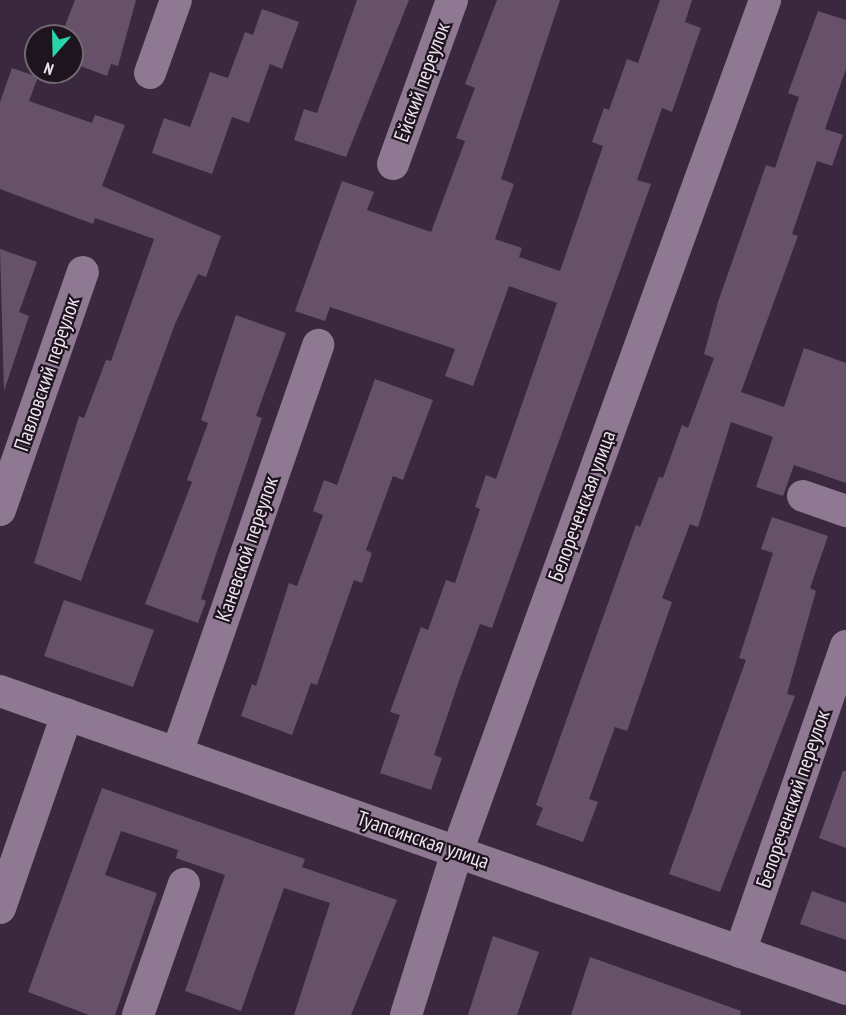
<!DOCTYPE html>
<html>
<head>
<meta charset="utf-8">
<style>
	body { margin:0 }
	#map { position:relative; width:846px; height:1015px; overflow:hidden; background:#3a283e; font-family:"PT Sans Narrow",sans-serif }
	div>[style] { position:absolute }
	.building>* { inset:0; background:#665169 }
	.street>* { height:32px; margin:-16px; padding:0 16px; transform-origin:16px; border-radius:16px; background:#8e7892 }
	span { translate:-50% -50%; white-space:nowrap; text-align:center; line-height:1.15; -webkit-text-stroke:4.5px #1d141e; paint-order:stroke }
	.street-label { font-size:21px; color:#eee2f0 }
	.north { position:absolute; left:24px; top:24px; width:60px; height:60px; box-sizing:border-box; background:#1d141e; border:2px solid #716672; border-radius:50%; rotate:200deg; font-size:16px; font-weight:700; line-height:24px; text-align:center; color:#eee2f0 }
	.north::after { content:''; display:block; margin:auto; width:21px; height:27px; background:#2ad5ac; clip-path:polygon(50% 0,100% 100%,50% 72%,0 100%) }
</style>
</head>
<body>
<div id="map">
	<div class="building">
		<div style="clip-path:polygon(75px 0,136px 0,118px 66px,111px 64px,107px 76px,72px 63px,72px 36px,61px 36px)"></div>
		<div style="clip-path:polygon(357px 0,409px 0,346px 157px,294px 140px,304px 109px,317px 113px)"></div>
		<div style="clip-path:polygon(497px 0,560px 0,501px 179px,514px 184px,495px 239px,522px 248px,519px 257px,560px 271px,603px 146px,592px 142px,604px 108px,609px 110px,627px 59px,638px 63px,660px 0,692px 0,685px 22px,701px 28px,672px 112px,662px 108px,637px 180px,651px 184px,492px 628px,480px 624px,460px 678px,434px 755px,442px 758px,431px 790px,380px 773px,400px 715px,390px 712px,421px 627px,428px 630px,446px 580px,455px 583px,480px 509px,475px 507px,486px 475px,496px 479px,557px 303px,509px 286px,473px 386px,445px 376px,455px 349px,330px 307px,325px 321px,295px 311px,342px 181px,374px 192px,367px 210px,431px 232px,465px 141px,456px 138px,475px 88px,465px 84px)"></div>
		<div style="clip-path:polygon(262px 9px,299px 22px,282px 69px,270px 64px,249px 123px,232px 117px,212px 174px,152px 153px,164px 118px,190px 127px,210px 72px,228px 78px,245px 32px,253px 35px)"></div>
		<div style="clip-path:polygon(818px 11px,846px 20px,846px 69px,825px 129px,843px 135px,832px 166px,817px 161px,792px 234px,798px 236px,741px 392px,784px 407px,804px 348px,846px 363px,846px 483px,794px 465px,783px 496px,756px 487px,773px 437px,731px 422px,698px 527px,690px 524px,662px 598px,672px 602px,627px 731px,615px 727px,589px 799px,598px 802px,583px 842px,536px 825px,543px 808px,536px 805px,636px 525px,640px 527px,659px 477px,663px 478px,682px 425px,688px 428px,714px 358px,704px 354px,718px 302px,766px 165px,775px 168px,799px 97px,788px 93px)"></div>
		<div style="clip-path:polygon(12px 68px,38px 77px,29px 101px,92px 123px,95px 115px,125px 125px,102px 186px,221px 236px,206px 277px,198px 274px,175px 324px,81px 581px,34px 563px,79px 416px,84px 418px,106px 360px,111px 361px,154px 239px,95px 218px,93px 224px,0 189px,0 102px)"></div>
		<div style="clip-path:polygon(0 249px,37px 262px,19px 312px,29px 316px,4px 391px)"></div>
		<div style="clip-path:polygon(236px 315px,286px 333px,256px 416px,262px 418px,201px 599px,206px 601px,198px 623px,145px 604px,192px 482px,187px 480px,208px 423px,201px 420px)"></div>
		<div style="clip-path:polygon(375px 379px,433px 400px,403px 480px,393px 476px,366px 550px,372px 553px,362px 583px,354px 580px,317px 685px,311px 683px,292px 735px,241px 716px,252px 684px,256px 686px,289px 583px,297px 586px,323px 515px,313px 511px,324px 480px,337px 485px)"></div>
		<div style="clip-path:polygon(772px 517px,828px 536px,810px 588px,816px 591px,787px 694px,795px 696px,720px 892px,669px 874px,746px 660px,739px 658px,773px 553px,761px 549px)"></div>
		<div style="clip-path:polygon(64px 600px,154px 630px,133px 687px,44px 656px)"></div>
		<div style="clip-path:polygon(843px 771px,846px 771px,846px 848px,819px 838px)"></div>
		<div style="clip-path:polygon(102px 788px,305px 859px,302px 867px,397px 900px,351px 1015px,294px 1015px,330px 903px,284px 888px,241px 1011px,185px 991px,225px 875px,176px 858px,178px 850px,121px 831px,105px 875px,157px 893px,115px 1015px,89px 1015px,28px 992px)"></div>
		<div style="clip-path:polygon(812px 891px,846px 903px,846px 940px,800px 924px)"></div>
		<div style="clip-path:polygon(493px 936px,539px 952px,517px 1015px,468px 1015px)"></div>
		<div style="clip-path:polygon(590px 957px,741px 1011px,740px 1015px,571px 1015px)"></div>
	</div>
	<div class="street">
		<div style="left:150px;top:73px;width:77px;rotate:-70.4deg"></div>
		<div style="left:393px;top:164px;width:174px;rotate:-70.2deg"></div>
		<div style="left:803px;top:496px;width:46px;rotate:19.2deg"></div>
		<div style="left:0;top:510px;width:252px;rotate:-70.8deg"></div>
		<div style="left:0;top:691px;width:897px;rotate:19.4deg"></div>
		<div style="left:177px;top:753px;width:432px;rotate:-70.9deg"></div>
		<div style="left:0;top:908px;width:205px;rotate:-70.9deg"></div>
		<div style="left:740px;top:952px;width:324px;rotate:-70.9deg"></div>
		<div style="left:138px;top:1015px;width:139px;rotate:-70.7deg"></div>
		<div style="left:406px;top:1015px;width:171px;rotate:-72.6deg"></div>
		<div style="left:457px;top:852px;width:906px;rotate:-70.12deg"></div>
	</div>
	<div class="street-label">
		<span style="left:422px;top:82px;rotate:-70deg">Ейский переулок</span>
		<span style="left:47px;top:374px;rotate:-71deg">Павловский переулок</span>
		<span style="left:582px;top:506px;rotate:-70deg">Белореченская улица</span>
		<span style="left:247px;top:549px;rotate:-71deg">Каневской переулок</span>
		<span style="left:793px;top:799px;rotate:-71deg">Белореченский переулок</span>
		<span style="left:423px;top:840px;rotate:19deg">Туапсинская улица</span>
	</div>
	<div class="north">N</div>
</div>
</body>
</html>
